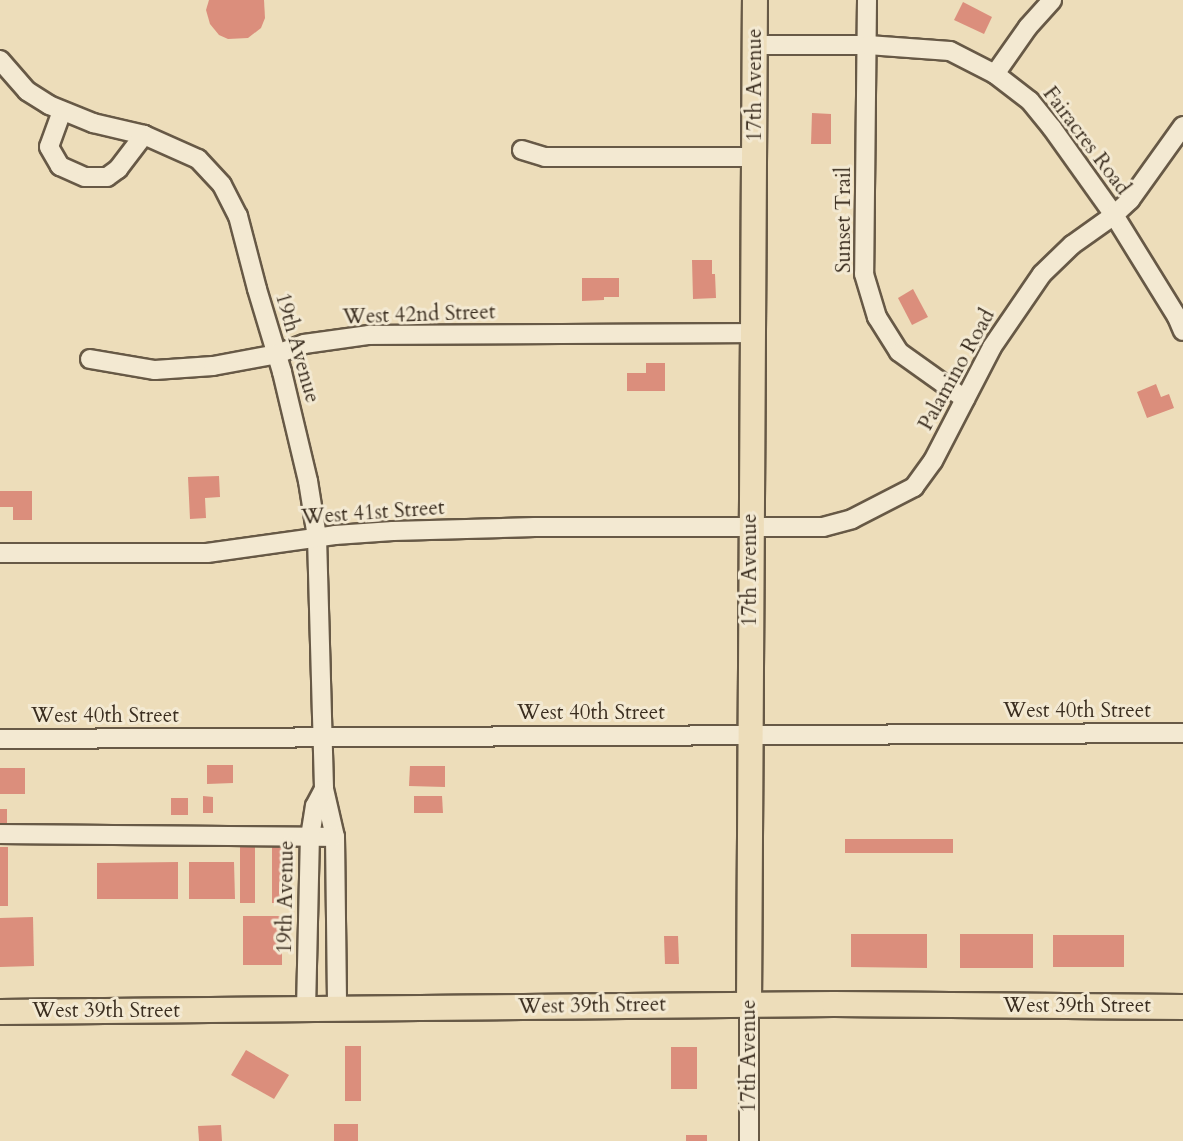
<!DOCTYPE html>
<html>
<head>
<meta charset="utf-8">
<style>
	body { margin:0 }
	#map { position:relative; width:1183px; height:1141px; overflow:hidden; background:#edddba; font-family:Cardo,serif }
	div>[style] { position:absolute }
	.building>* { inset:0; background:#db8e7c }
	.roads { filter:drop-shadow(2px 0 #675946) drop-shadow(-2px 0 #675946) drop-shadow(0 2px #675946) drop-shadow(0 -2px #675946) }
	.minor>* { height:18px; margin:-9px; padding:0 9px; transform-origin:9px; border-radius:9px; background:#f3e9d2 }
	.major>* { height:24px; margin:-12px; padding:0 12px; transform-origin:12px; border-radius:12px; background:#edddba }
	span { translate:-50% -50%; white-space:nowrap; text-align:center; line-height:1.15; -webkit-text-stroke:6px #f3e9d2; paint-order:stroke }
	.street-label { font-size:21px; color:#3a2d1f }
</style>
</head>
<body>
<div id="map">
	<div class="building">
		<div style="clip-path:polygon(209px 0,264px 0,265px 18px,261px 28px,248px 38px,228px 39px,219px 35px,210px 24px,206px 10px)"></div>
		<div style="clip-path:polygon(963px 2px,992px 17px,984px 34px,954px 20px)"></div>
		<div style="clip-path:polygon(812px 113px,831px 114px,831px 144px,811px 144px)"></div>
		<div style="clip-path:polygon(692px 260px,712px 260px,712px 274px,715px 274px,716px 298px,693px 299px)"></div>
		<div style="clip-path:polygon(582px 278px,619px 278px,619px 297px,604px 297px,604px 300px,582px 301px)"></div>
		<div style="clip-path:polygon(913px 289px,928px 317px,912px 325px,898px 298px)"></div>
		<div style="clip-path:polygon(646px 363px,665px 363px,665px 391px,627px 391px,627px 373px,646px 373px)"></div>
		<div style="clip-path:polygon(1156px 384px,1161px 397px,1169px 394px,1174px 408px,1147px 418px,1137px 392px)"></div>
		<div style="clip-path:polygon(219px 476px,220px 497px,205px 498px,206px 518px,190px 519px,188px 477px)"></div>
		<div style="clip-path:polygon(0 491px,32px 491px,32px 520px,13px 520px,13px 507px,0 507px)"></div>
		<div style="clip-path:polygon(207px 765px,233px 765px,233px 783px,207px 784px)"></div>
		<div style="clip-path:polygon(410px 766px,445px 766px,445px 787px,409px 786px)"></div>
		<div style="clip-path:polygon(0 768px,25px 768px,25px 794px,0 794px)"></div>
		<div style="clip-path:polygon(203px 796px,213px 797px,213px 813px,203px 813px)"></div>
		<div style="clip-path:polygon(414px 796px,442px 796px,443px 813px,414px 813px)"></div>
		<div style="clip-path:polygon(171px 798px,188px 798px,188px 815px,171px 815px)"></div>
		<div style="clip-path:polygon(0 809px,7px 809px,7px 824px,0 824px)"></div>
		<div style="clip-path:polygon(845px 839px,953px 839px,953px 853px,845px 853px)"></div>
		<div style="clip-path:polygon(240px 845px,255px 845px,255px 903px,240px 903px)"></div>
		<div style="clip-path:polygon(272px 846px,287px 846px,287px 903px,272px 903px)"></div>
		<div style="clip-path:polygon(0 847px,8px 847px,8px 906px,0 906px)"></div>
		<div style="clip-path:polygon(178px 862px,178px 899px,97px 899px,97px 863px)"></div>
		<div style="clip-path:polygon(189px 862px,234px 862px,235px 899px,189px 899px)"></div>
		<div style="clip-path:polygon(243px 916px,282px 916px,282px 965px,243px 965px)"></div>
		<div style="clip-path:polygon(33px 917px,34px 966px,0 967px,0 918px)"></div>
		<div style="clip-path:polygon(851px 934px,927px 934px,927px 968px,851px 967px)"></div>
		<div style="clip-path:polygon(960px 934px,1033px 934px,1033px 968px,960px 968px)"></div>
		<div style="clip-path:polygon(1053px 935px,1124px 935px,1124px 967px,1053px 967px)"></div>
		<div style="clip-path:polygon(664px 936px,678px 936px,679px 964px,665px 964px)"></div>
		<div style="clip-path:polygon(345px 1046px,361px 1046px,361px 1101px,345px 1101px)"></div>
		<div style="clip-path:polygon(671px 1047px,697px 1047px,697px 1089px,671px 1089px)"></div>
		<div style="clip-path:polygon(246px 1050px,289px 1075px,274px 1099px,231px 1075px)"></div>
		<div style="clip-path:polygon(334px 1124px,358px 1124px,358px 1141px,334px 1141px)"></div>
		<div style="clip-path:polygon(221px 1125px,222px 1141px,199px 1141px,198px 1126px)"></div>
		<div style="clip-path:polygon(686px 1135px,707px 1135px,707px 1141px,686px 1141px)"></div>
	</div>
	<div class="roads">
		<div class="minor">
			<div style="left:867px;top:0;width:274px;rotate:90.6deg"></div>
			<div style="left:864px;top:274px;width:45px;rotate:73.2deg"></div>
			<div style="left:877px;top:317px;width:41px;rotate:57.8deg"></div>
			<div style="left:899px;top:352px;width:81px;rotate:35.5deg"></div>
			<div style="left:755px;top:45px;width:113px"></div>
			<div style="left:868px;top:45px;width:82px;rotate:4.2deg"></div>
			<div style="left:950px;top:51px;width:51px;rotate:27.1deg"></div>
			<div style="left:995px;top:74px;width:44px;rotate:37.6deg"></div>
			<div style="left:1030px;top:101px;width:35px;rotate:51deg"></div>
			<div style="left:1052px;top:128px;width:107px;rotate:54.5deg"></div>
			<div style="left:1114px;top:215px;width:120px;rotate:58.3deg"></div>
			<div style="left:1177px;top:317px;width:15px;rotate:67deg"></div>
			<div style="left:0;top:60px;width:41px;rotate:48.9deg"></div>
			<div style="left:27px;top:91px;width:26px;rotate:32deg"></div>
			<div style="left:49px;top:105px;width:48px;rotate:22.2deg"></div>
			<div style="left:93px;top:123px;width:52px;rotate:13.2deg"></div>
			<div style="left:144px;top:135px;width:59px;rotate:24deg"></div>
			<div style="left:198px;top:159px;width:35px;rotate:47deg"></div>
			<div style="left:222px;top:185px;width:35px;rotate:63deg"></div>
			<div style="left:238px;top:216px;width:75px;rotate:75.4deg"></div>
			<div style="left:257px;top:289px;width:87px;rotate:73.2deg"></div>
			<div style="left:282px;top:372px;width:112px;rotate:76.6deg"></div>
			<div style="left:308px;top:481px;width:57px;rotate:80.9deg"></div>
			<div style="left:317px;top:537px;width:252px;rotate:88.4deg"></div>
			<div style="left:324px;top:789px;width:49px;rotate:77.1deg"></div>
			<div style="left:335px;top:837px;width:173px;rotate:89.3deg"></div>
			<div style="left:995px;top:74px;width:57px;rotate:-54.9deg"></div>
			<div style="left:1028px;top:27px;width:36px;rotate:-48deg"></div>
			<div style="left:62px;top:111px;width:38px;rotate:110deg"></div>
			<div style="left:49px;top:147px;width:22px;rotate:60deg"></div>
			<div style="left:60px;top:166px;width:27px;rotate:24deg"></div>
			<div style="left:85px;top:177px;width:22px"></div>
			<div style="left:107px;top:177px;width:14px;rotate:-36deg"></div>
			<div style="left:118px;top:169px;width:43px;rotate:-52.6deg"></div>
			<div style="left:522px;top:150px;width:24px;rotate:17deg"></div>
			<div style="left:545px;top:157px;width:209px"></div>
			<div style="left:90px;top:359px;width:66px;rotate:9.6deg"></div>
			<div style="left:155px;top:370px;width:58px;rotate:-3.9deg"></div>
			<div style="left:213px;top:366px;width:65px;rotate:-10.6deg"></div>
			<div style="left:277px;top:354px;width:29px;rotate:-20deg"></div>
			<div style="left:304px;top:344px;width:66px;rotate:-7.9deg"></div>
			<div style="left:369px;top:335px;width:385px;rotate:-0.3deg"></div>
			<div style="left:0;top:553px;width:207px"></div>
			<div style="left:207px;top:553px;width:129px;rotate:-8deg"></div>
			<div style="left:335px;top:535px;width:58px;rotate:-3.9deg"></div>
			<div style="left:393px;top:531px;width:142px;rotate:-1.6deg"></div>
			<div style="left:535px;top:527px;width:288px"></div>
			<div style="left:823px;top:527px;width:30px;rotate:-15deg"></div>
			<div style="left:852px;top:519px;width:70px;rotate:-27.3deg"></div>
			<div style="left:914px;top:487px;width:32px;rotate:-54deg"></div>
			<div style="left:933px;top:461px;width:128px;rotate:-62.6deg"></div>
			<div style="left:992px;top:347px;width:88px;rotate:-55.6deg"></div>
			<div style="left:1042px;top:274px;width:42px;rotate:-44deg"></div>
			<div style="left:1072px;top:245px;width:52px;rotate:-35.5deg"></div>
			<div style="left:1114px;top:215px;width:22px;rotate:-43deg"></div>
			<div style="left:1130px;top:200px;width:91px;rotate:-54.4deg"></div>
			<div style="left:0;top:739px;width:1183px;rotate:-0.29deg"></div>
			<div style="left:0;top:834px;width:335px;rotate:0.5deg"></div>
			<div style="left:749px;top:1005px;width:136px;rotate:90deg"></div>
			<div style="left:306px;top:1010px;width:173px;rotate:-88.7deg"></div>
			<div style="left:310px;top:837px;width:31px;rotate:-81deg"></div>
			<div style="left:315px;top:806px;width:19px;rotate:-62deg"></div>
		</div>
		<div class="major">
			<div style="left:749px;top:1005px;width:1005px;rotate:-89.66deg"></div>
			<div style="left:0;top:1012px;width:834px;rotate:-0.55deg"></div>
			<div style="left:834px;top:1004px;width:349px;rotate:0.5deg"></div>
		</div>
	</div>
	<div class="street-label">
		<span style="left:755px;top:85px;rotate:-90deg">17th Avenue</span>
		<span style="left:1086px;top:141px;rotate:53deg">Fairacres Road</span>
		<span style="left:844px;top:220px;rotate:-90deg">Sunset Trail</span>
		<span style="left:419px;top:315px;rotate:-2deg">West 42nd Street</span>
		<span style="left:297px;top:348px;rotate:74deg">19th Avenue</span>
		<span style="left:957px;top:370px;rotate:-61deg">Palamino Road</span>
		<span style="left:373px;top:513px;rotate:-4deg">West 41st Street</span>
		<span style="left:750px;top:570px;rotate:-90deg">17th Avenue</span>
		<span style="left:1077px;top:711px">West 40th Street</span>
		<span style="left:591px;top:713px">West 40th Street</span>
		<span style="left:105px;top:716px">West 40th Street</span>
		<span style="left:286px;top:897px;rotate:-89deg">19th Avenue</span>
		<span style="left:592px;top:1006px;rotate:-1deg">West 39th Street</span>
		<span style="left:1077px;top:1006px">West 39th Street</span>
		<span style="left:106px;top:1011px">West 39th Street</span>
		<span style="left:749px;top:1056px;rotate:-90deg">17th Avenue</span>
	</div>
</div>
</body>
</html>
